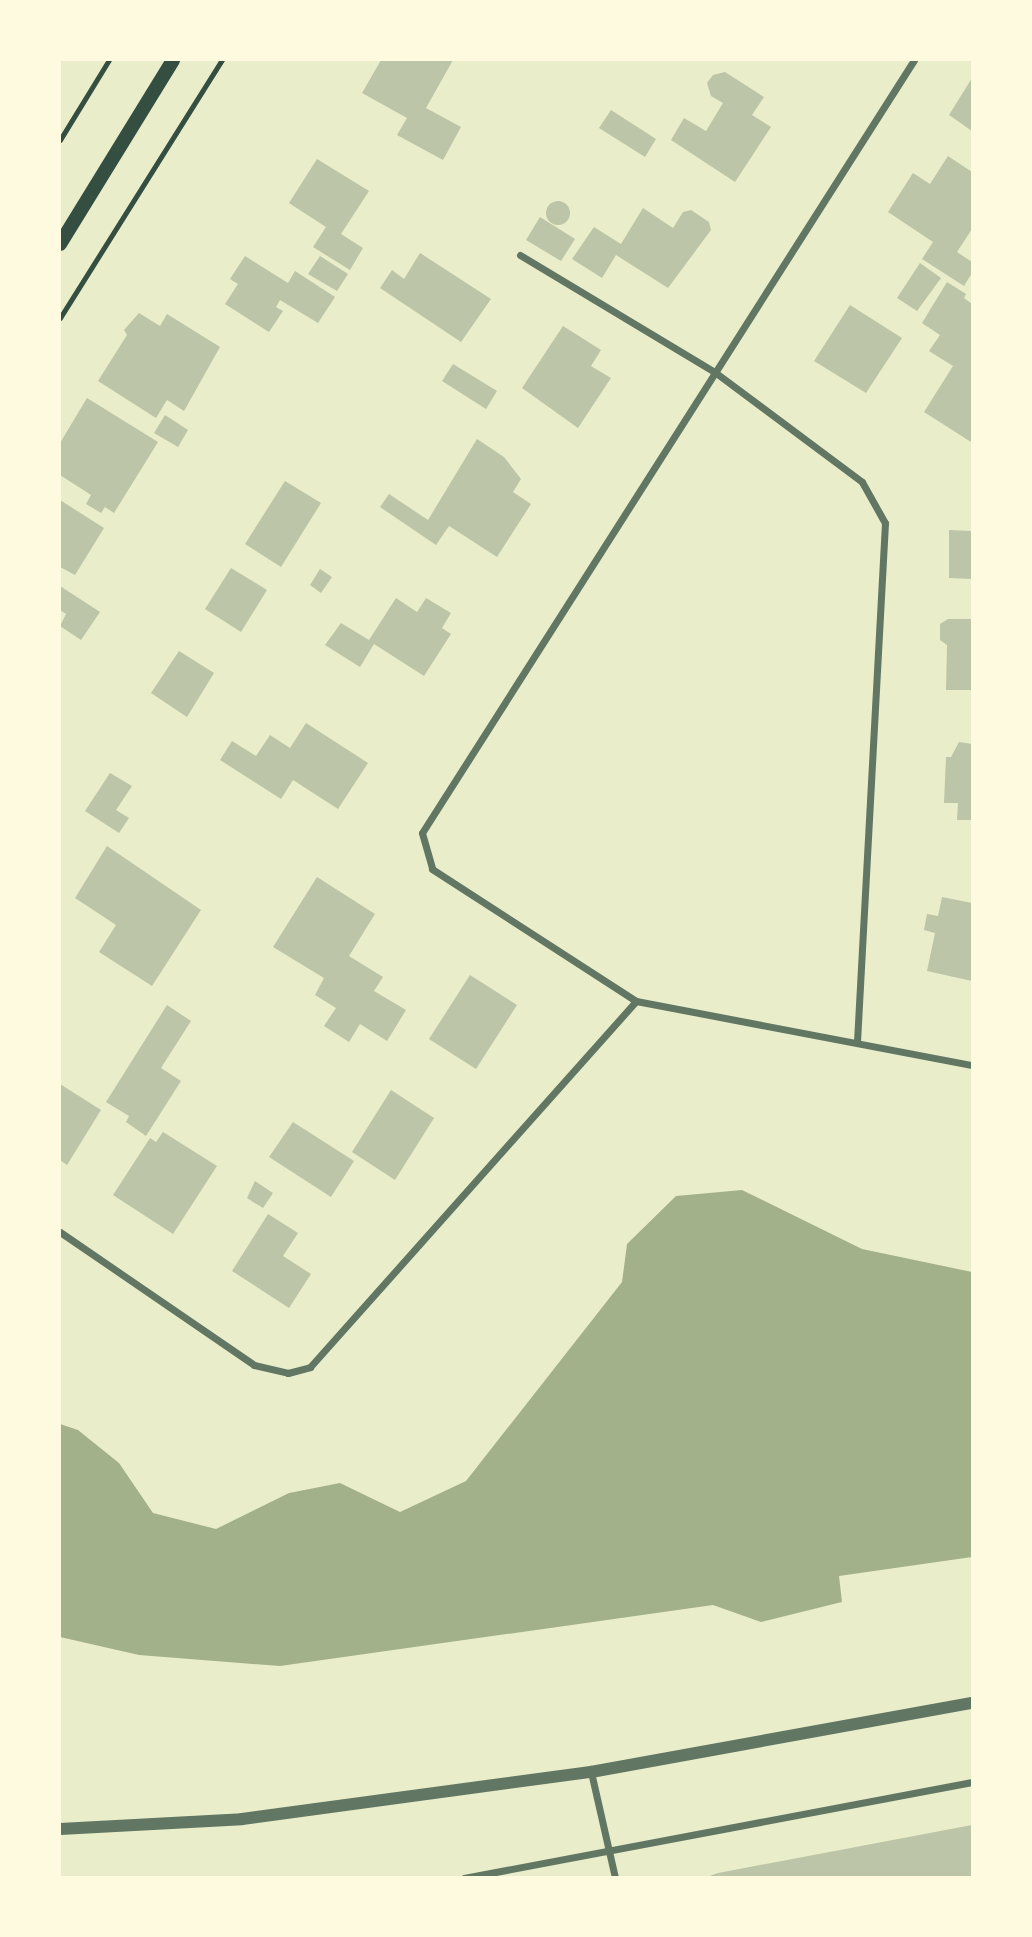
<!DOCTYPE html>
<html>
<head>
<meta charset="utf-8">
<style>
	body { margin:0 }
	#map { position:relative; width:1032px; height:1937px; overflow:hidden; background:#e9edc9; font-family:"Asap Condensed",sans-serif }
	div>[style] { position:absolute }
	.water>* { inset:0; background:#a3b18a }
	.building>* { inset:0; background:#bcc5a7 }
	.round { border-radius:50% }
	.path>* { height:4.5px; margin:-2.25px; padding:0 2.25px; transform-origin:2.25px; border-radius:2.25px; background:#344e41 }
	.minor>* { height:7px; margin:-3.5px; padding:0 3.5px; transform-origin:3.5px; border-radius:3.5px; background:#617663 }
	.tertiary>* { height:12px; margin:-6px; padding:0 6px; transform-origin:6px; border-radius:6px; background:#617663 }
	.secondary>* { height:14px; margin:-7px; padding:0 7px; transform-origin:7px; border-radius:7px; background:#344e41 }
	span { translate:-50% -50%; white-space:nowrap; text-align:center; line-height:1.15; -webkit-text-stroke:7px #fefae0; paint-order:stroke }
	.frame { position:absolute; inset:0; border:61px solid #fefae0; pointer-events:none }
</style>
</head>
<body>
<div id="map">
	<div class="water">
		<div style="clip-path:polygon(742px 1190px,862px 1249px,972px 1272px,972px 1557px,839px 1576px,842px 1602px,761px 1622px,713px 1605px,280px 1666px,139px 1655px,60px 1637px,60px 1424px,78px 1430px,119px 1463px,153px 1513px,216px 1529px,289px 1493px,340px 1483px,400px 1512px,466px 1481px,622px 1282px,627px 1244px,676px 1196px)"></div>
	</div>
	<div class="building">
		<div style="clip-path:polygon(381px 60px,453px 60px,426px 108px,461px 127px,443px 160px,397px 135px,407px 118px,362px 93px)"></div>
		<div style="clip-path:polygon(725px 72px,764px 97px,752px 115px,771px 127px,735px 182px,671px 140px,684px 118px,706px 131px,723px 103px,711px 96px,707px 83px,713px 75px)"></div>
		<div style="clip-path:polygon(972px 78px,972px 131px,949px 115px)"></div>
		<div style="clip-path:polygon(611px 110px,656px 139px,645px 157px,599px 128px)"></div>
		<div style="clip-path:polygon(948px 156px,972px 172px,972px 229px,957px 252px,972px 262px,972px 273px,964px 286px,922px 259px,933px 242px,888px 212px,913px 173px,930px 184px)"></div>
		<div style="clip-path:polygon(317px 159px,369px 191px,341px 234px,363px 248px,350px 270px,313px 247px,326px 227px,289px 203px)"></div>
		<div class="round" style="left:546px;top:201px;width:24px;height:24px"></div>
		<div style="clip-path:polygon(643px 208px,673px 228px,683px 212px,691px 210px,709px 222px,711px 230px,668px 288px,616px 255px,602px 278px,572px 259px,594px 227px,621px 244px)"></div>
		<div style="clip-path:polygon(540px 217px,575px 239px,561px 261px,526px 240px)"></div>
		<div style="clip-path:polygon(420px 253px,491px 299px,461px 342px,380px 288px,392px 270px,404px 279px)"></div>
		<div style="clip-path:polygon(245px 256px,288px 283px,295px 271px,335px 297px,318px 323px,280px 300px,276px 307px,283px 311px,269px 332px,225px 304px,238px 284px,230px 279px)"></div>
		<div style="clip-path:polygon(320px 256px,348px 274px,337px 291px,308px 274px)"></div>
		<div style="clip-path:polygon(920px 263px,941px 278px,917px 311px,897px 298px)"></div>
		<div style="clip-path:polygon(947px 282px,966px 294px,964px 298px,972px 304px,971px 442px,924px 412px,953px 366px,929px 351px,940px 335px,922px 323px)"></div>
		<div style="clip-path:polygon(850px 305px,902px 338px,866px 393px,814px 361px)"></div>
		<div style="clip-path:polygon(139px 313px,160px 326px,167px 314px,220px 347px,184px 411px,167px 400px,156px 418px,98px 381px,127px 335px,124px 330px)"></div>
		<div style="clip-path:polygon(563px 326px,601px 350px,591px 366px,611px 378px,578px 428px,522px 388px)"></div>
		<div style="clip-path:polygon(453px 364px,497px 391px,486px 409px,442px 381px)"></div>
		<div style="clip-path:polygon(87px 398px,158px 442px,114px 513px,105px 507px,101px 513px,86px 504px,91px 495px,60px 475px,60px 443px)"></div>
		<div style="clip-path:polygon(165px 415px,188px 430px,178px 447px,154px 433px)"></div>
		<div style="clip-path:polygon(477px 439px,504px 457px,521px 479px,513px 492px,531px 504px,497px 557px,449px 526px,436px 545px,380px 507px,389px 494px,428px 520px)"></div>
		<div style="clip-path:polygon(285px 481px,321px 503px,281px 567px,245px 544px)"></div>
		<div style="clip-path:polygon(60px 500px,104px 528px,75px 575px,60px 567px)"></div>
		<div style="clip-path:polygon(949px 530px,972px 531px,972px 579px,949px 578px)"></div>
		<div style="clip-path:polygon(231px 568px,267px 590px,241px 632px,205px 609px)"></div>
		<div style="clip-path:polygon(320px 569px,332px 577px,321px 593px,310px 585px)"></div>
		<div style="clip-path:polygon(60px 586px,100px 612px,81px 640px,60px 626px,66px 614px,60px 610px)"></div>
		<div style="clip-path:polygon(396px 598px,417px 612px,426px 598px,451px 613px,442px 628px,451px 634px,424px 676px,374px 644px,360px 667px,325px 645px,341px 623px,369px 640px)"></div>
		<div style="clip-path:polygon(948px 619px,972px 619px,972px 690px,946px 690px,947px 645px,940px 640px,940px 624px)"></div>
		<div style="clip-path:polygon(179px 651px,214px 673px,187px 717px,151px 693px)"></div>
		<div style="clip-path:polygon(306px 723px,368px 763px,338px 809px,293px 780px,281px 799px,220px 760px,232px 741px,256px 756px,270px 735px,290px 748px)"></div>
		<div style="clip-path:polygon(959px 742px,972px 744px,972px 820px,957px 820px,958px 803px,944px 803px,946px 757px,951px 757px)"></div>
		<div style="clip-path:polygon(110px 773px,132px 786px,116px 810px,129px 818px,119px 833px,85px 811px)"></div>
		<div style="clip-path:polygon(107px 846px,201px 910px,152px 986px,99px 952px,116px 925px,75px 898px)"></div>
		<div style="clip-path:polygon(317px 877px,375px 914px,349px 956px,383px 977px,374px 991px,406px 1010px,387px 1041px,360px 1024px,349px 1042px,324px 1026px,336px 1008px,315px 995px,324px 978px,273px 947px)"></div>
		<div style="clip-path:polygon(942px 897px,972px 903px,972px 981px,927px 971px,935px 933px,924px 930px,927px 914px,938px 916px)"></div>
		<div style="clip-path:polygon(470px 975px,517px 1005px,476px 1069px,429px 1039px)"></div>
		<div style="clip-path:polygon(167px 1005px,191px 1021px,161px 1068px,181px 1081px,146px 1136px,126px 1122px,129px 1116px,106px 1102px)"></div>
		<div style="clip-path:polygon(60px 1084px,101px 1110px,67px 1165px,60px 1160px)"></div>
		<div style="clip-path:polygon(391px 1090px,434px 1118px,395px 1180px,352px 1152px)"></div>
		<div style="clip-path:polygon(293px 1122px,354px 1161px,331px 1197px,269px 1157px)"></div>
		<div style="clip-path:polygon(163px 1132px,217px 1166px,173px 1234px,113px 1195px,150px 1138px,156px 1142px)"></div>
		<div style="clip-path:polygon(255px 1181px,273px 1193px,263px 1208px,247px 1198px)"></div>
		<div style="clip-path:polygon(268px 1214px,298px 1233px,283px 1256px,311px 1274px,289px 1308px,232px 1271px)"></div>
		<div style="clip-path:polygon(972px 1825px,972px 1878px,704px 1878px,718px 1873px)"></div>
	</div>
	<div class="path">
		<div style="left:60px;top:140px;width:94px;rotate:-58.5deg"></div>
		<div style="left:60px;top:318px;width:305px;rotate:-57.9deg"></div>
	</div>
	<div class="minor">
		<div style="left:914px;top:60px;width:916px;rotate:122.48deg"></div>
		<div style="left:422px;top:833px;width:37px;rotate:74deg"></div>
		<div style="left:432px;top:869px;width:243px;rotate:32.9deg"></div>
		<div style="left:636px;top:1001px;width:342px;rotate:10.8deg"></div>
		<div style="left:520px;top:255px;width:229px;rotate:31deg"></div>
		<div style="left:716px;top:373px;width:182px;rotate:36.7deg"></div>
		<div style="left:862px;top:482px;width:47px;rotate:60.7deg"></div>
		<div style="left:885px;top:523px;width:520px;rotate:93.09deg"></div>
		<div style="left:60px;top:1232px;width:235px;rotate:34.4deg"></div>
		<div style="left:254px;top:1365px;width:35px;rotate:13deg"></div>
		<div style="left:288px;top:1373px;width:23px;rotate:-15deg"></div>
		<div style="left:310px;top:1367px;width:490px;rotate:-48.3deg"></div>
		<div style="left:591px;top:1772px;width:109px;rotate:77.2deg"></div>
		<div style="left:464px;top:1878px;width:517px;rotate:-10.7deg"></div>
	</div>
	<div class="tertiary">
		<div style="left:60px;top:1829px;width:182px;rotate:-3.1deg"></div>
		<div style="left:242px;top:1819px;width:352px;rotate:-7.7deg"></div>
		<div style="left:591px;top:1772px;width:387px;rotate:-10.3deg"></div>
	</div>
	<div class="secondary">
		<div style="left:60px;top:244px;width:216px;rotate:-58.4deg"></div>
	</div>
	<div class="frame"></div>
</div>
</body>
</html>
